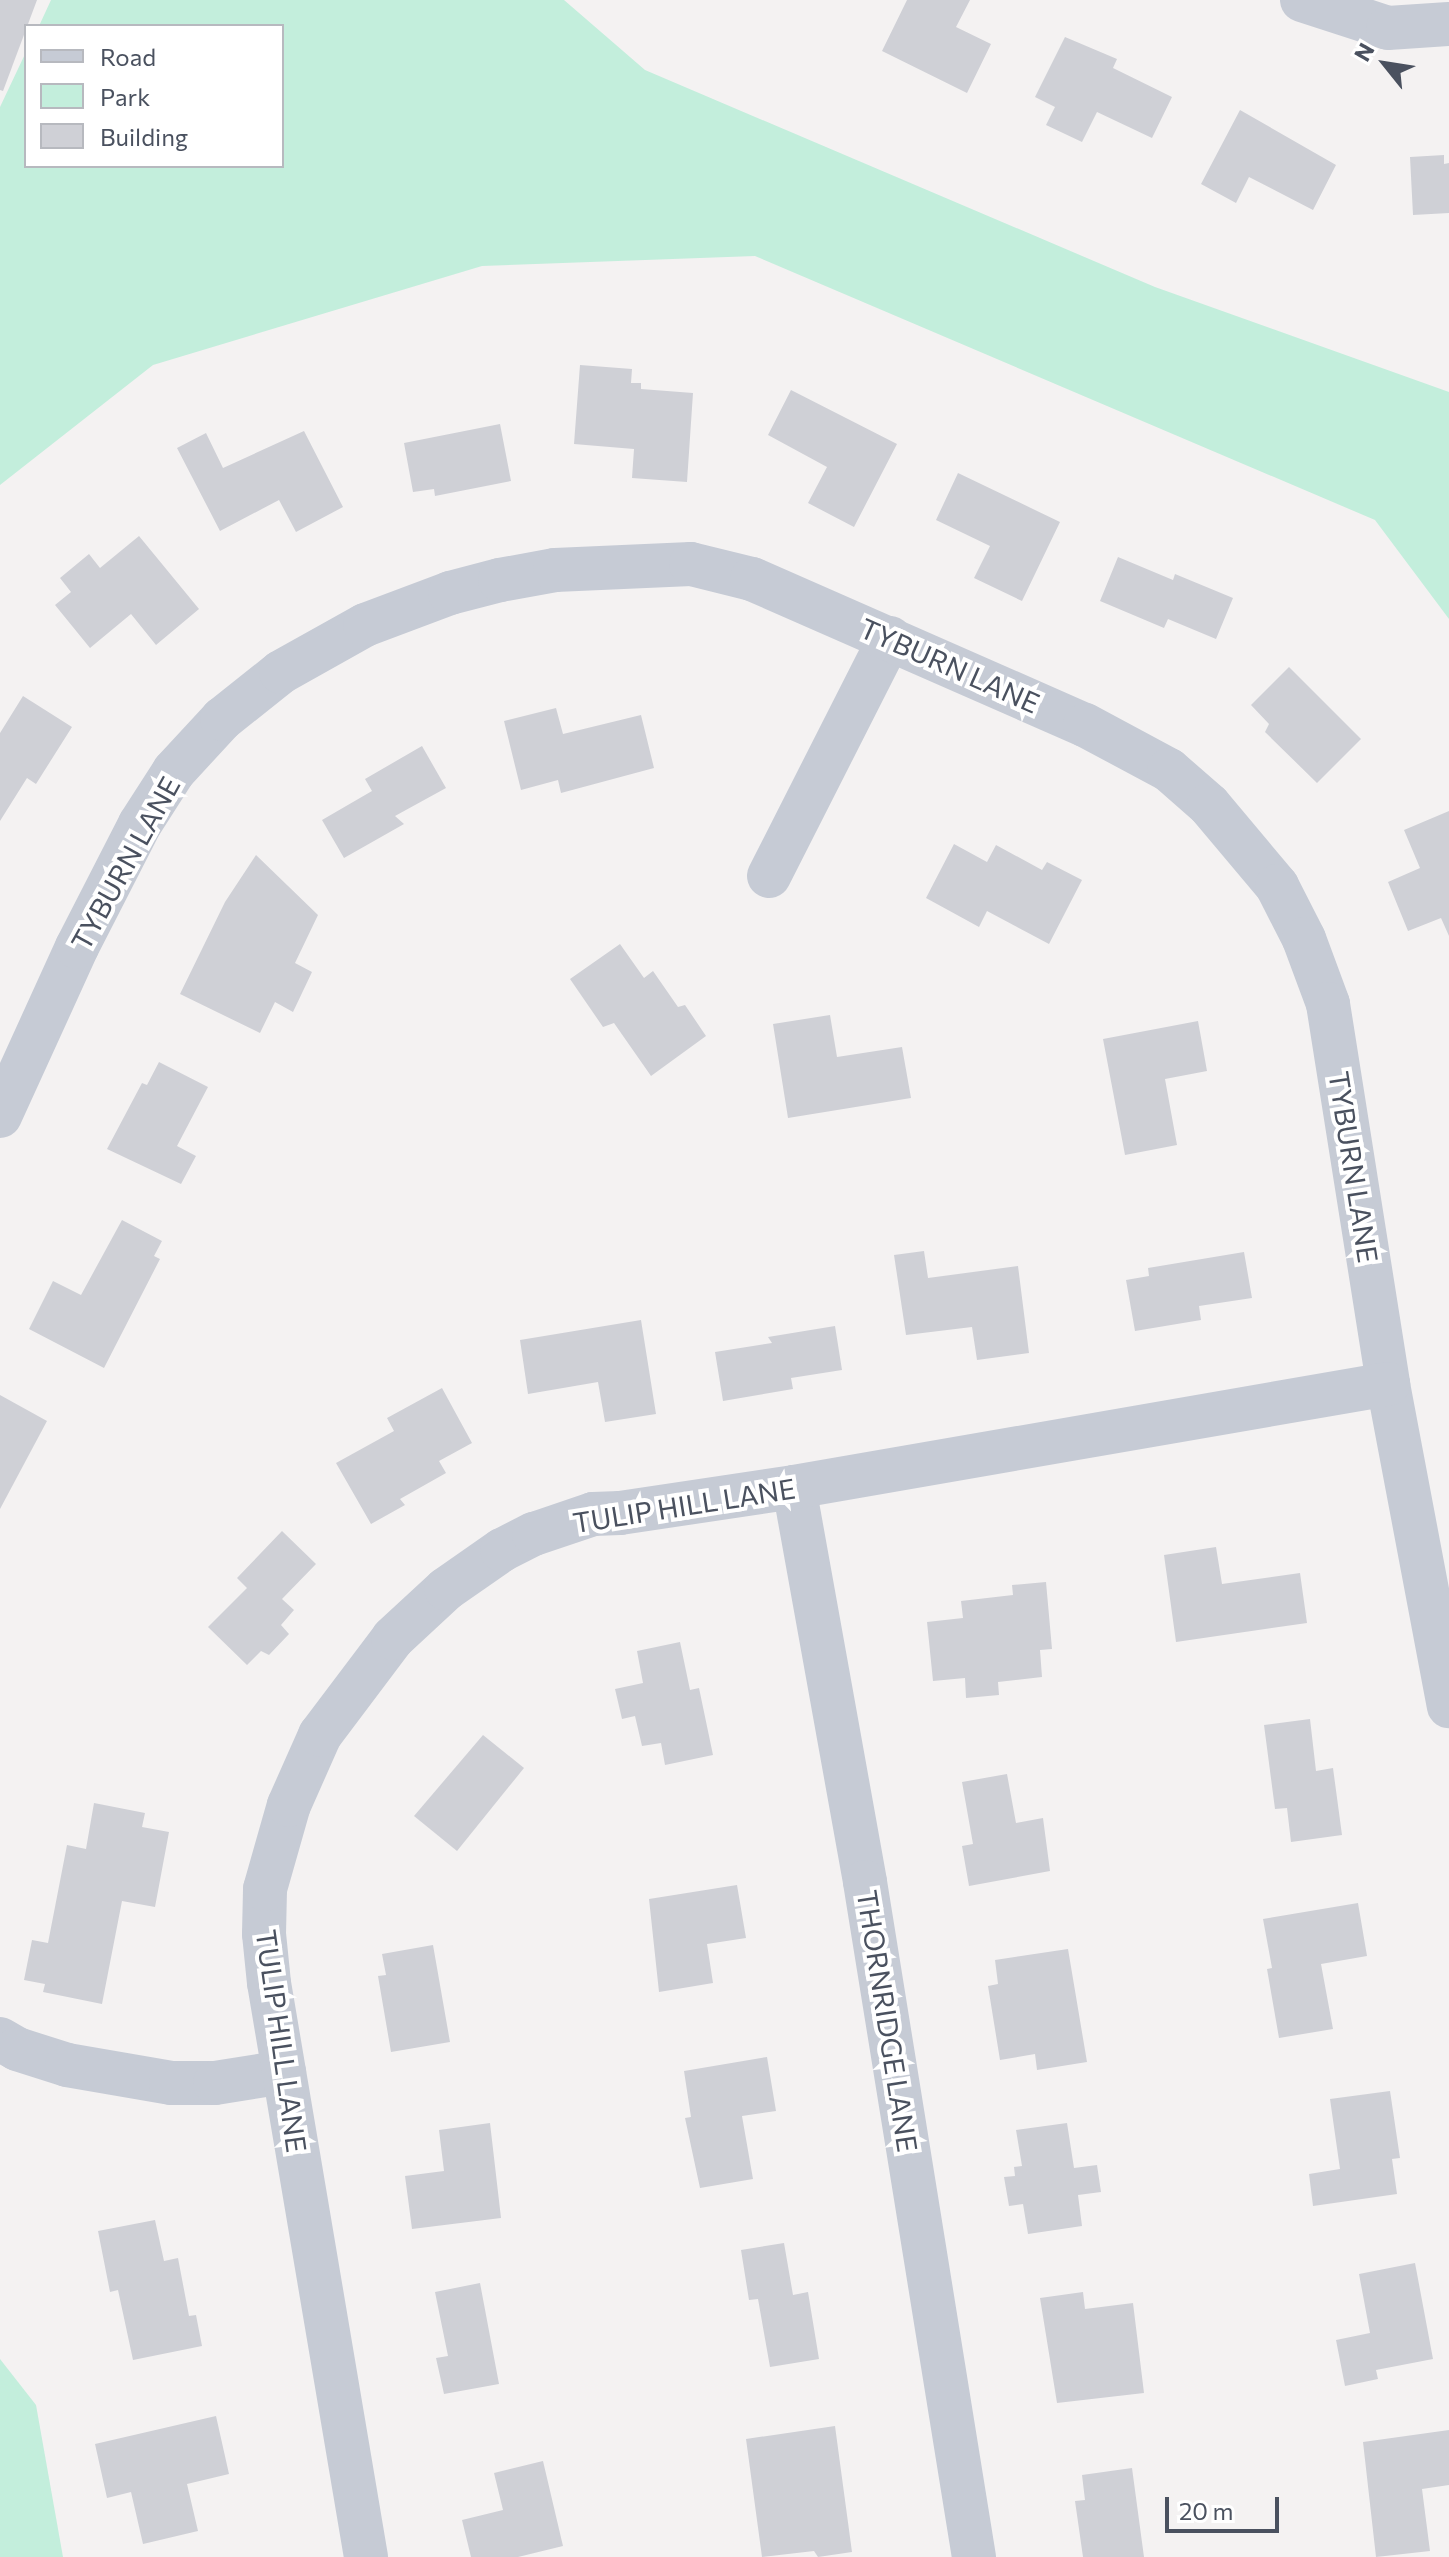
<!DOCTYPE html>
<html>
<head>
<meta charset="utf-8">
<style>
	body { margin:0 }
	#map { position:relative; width:1449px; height:2557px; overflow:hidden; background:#f4f2f2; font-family:Commissioner,sans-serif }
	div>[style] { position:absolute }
	.green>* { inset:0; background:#c3eedc }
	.building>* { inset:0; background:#cfd0d6 }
	.street>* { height:44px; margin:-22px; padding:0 22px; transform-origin:22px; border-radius:22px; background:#c6cbd5 }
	span { translate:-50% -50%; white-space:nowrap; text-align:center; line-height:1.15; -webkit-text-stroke:8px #fff; paint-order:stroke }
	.street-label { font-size:28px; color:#4a515f }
	.legend { position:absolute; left:24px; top:24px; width:260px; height:144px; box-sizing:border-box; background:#fff; border:2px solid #b7b9bf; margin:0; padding:10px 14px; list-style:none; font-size:24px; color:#4a515f }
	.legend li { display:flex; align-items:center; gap:16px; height:40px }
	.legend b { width:40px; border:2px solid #b7b9bf }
	.north { position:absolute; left:1345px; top:24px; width:80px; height:80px; -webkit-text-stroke:6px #fff; paint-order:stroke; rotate:300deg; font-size:22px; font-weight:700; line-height:32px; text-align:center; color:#4a515f }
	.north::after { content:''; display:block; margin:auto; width:28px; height:36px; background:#4a515f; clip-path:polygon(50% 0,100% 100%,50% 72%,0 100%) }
	.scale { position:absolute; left:1165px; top:2497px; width:114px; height:36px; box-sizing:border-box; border:4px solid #4a515f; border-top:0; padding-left:10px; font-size:24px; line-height:28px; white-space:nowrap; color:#4a515f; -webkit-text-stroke:6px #fff; paint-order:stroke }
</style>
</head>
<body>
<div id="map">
	<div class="green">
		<div style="clip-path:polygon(51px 0,564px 0,645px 70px,1155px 287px,1449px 392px,1449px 619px,1375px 520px,755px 256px,482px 266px,153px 365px,0 485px,0 107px,26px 52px,26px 166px,282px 166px,282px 26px,39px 26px)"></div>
		<div style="clip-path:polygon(0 2359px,36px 2405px,63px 2557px,0 2557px)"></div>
	</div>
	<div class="building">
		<div style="clip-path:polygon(0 0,37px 0,3px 91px,0 90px)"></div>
		<div style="clip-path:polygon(907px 0,970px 0,956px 27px,991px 44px,967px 93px,882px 51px)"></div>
		<div style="clip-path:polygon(1065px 37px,1117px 59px,1113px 68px,1172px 97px,1152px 138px,1097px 112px,1082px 142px,1046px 125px,1055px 107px,1035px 97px)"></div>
		<div style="clip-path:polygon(1240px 110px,1336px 165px,1313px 210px,1249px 177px,1236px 203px,1201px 184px)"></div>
		<div style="clip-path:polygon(1444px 155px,1444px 164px,1449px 163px,1449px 213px,1413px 215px,1410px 157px)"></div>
		<div style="clip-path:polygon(580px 365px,632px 369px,631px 383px,641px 383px,641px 389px,693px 393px,687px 482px,632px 478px,634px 449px,574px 444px)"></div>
		<div style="clip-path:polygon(791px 390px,897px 444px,854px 527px,808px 503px,827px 467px,768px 435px)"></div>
		<div style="clip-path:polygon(500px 424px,511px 481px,435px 496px,434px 489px,413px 492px,404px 443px)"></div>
		<div style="clip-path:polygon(304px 431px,343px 507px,296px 532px,279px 500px,220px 531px,177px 448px,206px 433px,223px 468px)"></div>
		<div style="clip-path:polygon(958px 473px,1060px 522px,1022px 601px,974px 578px,990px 546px,936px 520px)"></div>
		<div style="clip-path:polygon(139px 536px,199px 609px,156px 645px,131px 614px,90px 648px,55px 605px,71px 592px,60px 578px,89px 554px,100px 568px)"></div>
		<div style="clip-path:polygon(1118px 557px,1173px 580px,1175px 574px,1233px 598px,1216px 639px,1168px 619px,1164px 628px,1100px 601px)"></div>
		<div style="clip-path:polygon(1289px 667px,1361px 739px,1317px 783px,1265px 732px,1269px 724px,1251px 705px)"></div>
		<div style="clip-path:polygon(23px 696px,72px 727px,36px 784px,27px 778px,0 821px,0 733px)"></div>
		<div style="clip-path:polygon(556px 708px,563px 734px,641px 715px,654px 768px,561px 793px,558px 780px,521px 790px,504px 721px)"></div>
		<div style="clip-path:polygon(422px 746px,446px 788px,395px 816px,404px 824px,344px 858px,322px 820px,372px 791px,365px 779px)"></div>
		<div style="clip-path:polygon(1449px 811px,1449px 936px,1441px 918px,1408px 931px,1388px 882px,1420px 868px,1404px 830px)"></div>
		<div style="clip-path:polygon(954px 844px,987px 862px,996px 845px,1042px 870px,1047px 862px,1082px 880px,1049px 944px,987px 911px,979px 927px,926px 898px)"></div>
		<div style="clip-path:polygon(256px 855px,318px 915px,295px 963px,312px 972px,293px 1012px,275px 1002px,260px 1033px,180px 994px,225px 902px)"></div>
		<div style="clip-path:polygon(620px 944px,644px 978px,653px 971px,678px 1007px,685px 1005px,706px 1036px,651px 1076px,614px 1023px,603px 1027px,570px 979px)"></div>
		<div style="clip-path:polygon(830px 1015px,837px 1057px,902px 1047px,911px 1098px,788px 1118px,773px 1024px)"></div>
		<div style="clip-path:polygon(1198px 1021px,1207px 1071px,1165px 1079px,1177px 1145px,1125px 1155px,1103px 1039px)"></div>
		<div style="clip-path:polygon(159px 1062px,208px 1087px,177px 1146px,196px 1156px,181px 1184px,107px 1149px,142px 1083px,147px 1085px)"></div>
		<div style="clip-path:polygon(122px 1220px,162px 1241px,154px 1256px,160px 1259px,104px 1368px,29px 1329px,53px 1281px,81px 1295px)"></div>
		<div style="clip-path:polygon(924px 1251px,928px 1278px,1018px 1266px,1029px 1353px,977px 1360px,972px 1327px,906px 1335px,894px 1255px)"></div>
		<div style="clip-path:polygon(1244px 1252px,1252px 1298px,1199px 1306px,1201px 1320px,1135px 1331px,1126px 1280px,1149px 1276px,1148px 1268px)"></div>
		<div style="clip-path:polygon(641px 1320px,656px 1414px,605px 1422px,598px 1382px,528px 1394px,520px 1340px)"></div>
		<div style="clip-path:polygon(835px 1326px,842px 1370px,791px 1378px,793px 1389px,723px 1401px,715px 1352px,772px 1343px,768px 1337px)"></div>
		<div style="clip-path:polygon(442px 1388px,472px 1443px,439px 1461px,446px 1473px,400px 1499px,405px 1505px,371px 1524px,336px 1463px,394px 1431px,387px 1418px)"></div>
		<div style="clip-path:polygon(0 1395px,47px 1421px,0 1509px)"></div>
		<div style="clip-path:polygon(282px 1531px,316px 1564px,282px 1599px,294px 1610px,281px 1625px,289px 1634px,269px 1655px,261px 1651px,247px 1665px,208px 1627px,247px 1588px,237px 1578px)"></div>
		<div style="clip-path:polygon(1216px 1547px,1222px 1584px,1300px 1573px,1307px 1623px,1176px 1642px,1164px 1555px)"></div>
		<div style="clip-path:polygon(1046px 1582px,1052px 1649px,1040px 1650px,1042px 1677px,998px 1682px,999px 1695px,966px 1698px,965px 1678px,933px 1681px,927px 1622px,963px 1618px,961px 1601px,1013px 1595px,1012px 1585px)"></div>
		<div style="clip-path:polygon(680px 1642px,690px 1690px,699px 1688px,713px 1755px,665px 1765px,661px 1743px,642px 1746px,635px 1716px,622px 1719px,615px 1689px,643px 1683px,637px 1651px)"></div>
		<div style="clip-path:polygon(1310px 1719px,1316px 1771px,1333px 1768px,1342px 1835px,1291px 1842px,1287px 1808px,1275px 1809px,1264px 1725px)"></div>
		<div style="clip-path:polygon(483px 1735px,524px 1768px,457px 1851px,414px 1816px)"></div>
		<div style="clip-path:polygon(1007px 1774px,1016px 1823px,1043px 1818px,1050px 1871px,969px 1886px,962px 1846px,973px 1844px,962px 1782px)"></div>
		<div style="clip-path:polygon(94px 1803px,145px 1813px,142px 1827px,169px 1832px,155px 1907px,122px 1901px,102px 2004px,43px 1992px,45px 1984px,24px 1980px,32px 1940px,48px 1943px,67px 1845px,86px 1849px)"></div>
		<div style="clip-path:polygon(737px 1885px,746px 1938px,707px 1944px,713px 1983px,659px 1992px,649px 1899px)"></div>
		<div style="clip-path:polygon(1358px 1903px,1367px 1956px,1321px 1964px,1333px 2029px,1279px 2038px,1267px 1969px,1272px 1968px,1263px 1919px)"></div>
		<div style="clip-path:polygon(433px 1945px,450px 2042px,391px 2052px,378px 1976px,386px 1975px,382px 1954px)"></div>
		<div style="clip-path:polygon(1068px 1949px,1087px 2062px,1037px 2070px,1035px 2054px,1000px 2060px,988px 1986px,998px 1984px,995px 1960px)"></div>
		<div style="clip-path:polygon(767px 2057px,776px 2111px,742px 2116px,753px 2179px,700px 2188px,685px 2118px,691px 2117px,684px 2071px)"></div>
		<div style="clip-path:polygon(1390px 2091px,1400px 2158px,1392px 2159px,1397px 2194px,1313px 2206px,1309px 2174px,1340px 2169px,1330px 2099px)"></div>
		<div style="clip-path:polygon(490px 2123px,501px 2218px,412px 2229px,405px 2176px,444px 2171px,439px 2130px)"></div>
		<div style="clip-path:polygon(1067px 2123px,1074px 2168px,1097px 2165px,1101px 2192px,1078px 2195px,1082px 2226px,1028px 2234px,1023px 2204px,1009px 2206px,1004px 2177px,1015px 2176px,1014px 2167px,1022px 2166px,1016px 2130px)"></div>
		<div style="clip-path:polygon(155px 2220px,164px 2261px,178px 2258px,189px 2316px,196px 2315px,202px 2346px,133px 2360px,118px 2290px,110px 2292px,98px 2231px)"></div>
		<div style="clip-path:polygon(784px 2243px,793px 2295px,808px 2292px,819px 2359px,770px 2367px,758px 2299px,749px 2300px,741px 2250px)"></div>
		<div style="clip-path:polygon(1415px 2263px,1433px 2359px,1376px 2370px,1378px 2379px,1345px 2386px,1336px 2340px,1370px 2333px,1359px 2274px)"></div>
		<div style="clip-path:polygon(480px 2283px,499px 2384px,444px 2394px,436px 2358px,448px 2356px,435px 2292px)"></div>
		<div style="clip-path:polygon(1083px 2292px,1085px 2309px,1133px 2303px,1144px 2393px,1057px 2403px,1040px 2298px)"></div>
		<div style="clip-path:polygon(216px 2416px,229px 2474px,187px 2484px,198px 2531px,143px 2544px,131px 2492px,107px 2498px,95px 2444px)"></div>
		<div style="clip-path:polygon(835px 2426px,852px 2552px,818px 2557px,814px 2551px,762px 2557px,746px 2439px)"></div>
		<div style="clip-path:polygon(1449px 2430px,1449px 2485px,1422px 2489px,1430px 2551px,1376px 2557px,1363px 2442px)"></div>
		<div style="clip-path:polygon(543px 2461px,563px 2546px,518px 2557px,471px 2557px,462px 2520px,503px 2510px,494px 2473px)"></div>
		<div style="clip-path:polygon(1132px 2468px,1144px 2557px,1083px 2557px,1075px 2501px,1085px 2500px,1082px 2475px)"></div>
	</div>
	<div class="street">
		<div style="left:1302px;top:0;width:90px;rotate:18deg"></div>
		<div style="left:1388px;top:28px;width:61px;rotate:-3.8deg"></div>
		<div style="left:769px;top:876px;width:267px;rotate:-63.1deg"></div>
		<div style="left:0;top:1116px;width:186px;rotate:-65.5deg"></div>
		<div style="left:77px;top:947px;width:138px;rotate:-62.9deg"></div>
		<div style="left:140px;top:824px;width:63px;rotate:-57.3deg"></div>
		<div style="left:174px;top:771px;width:71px;rotate:-47.3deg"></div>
		<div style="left:222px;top:719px;width:75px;rotate:-38.5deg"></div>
		<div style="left:281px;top:672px;width:96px;rotate:-29.2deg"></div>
		<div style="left:365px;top:625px;width:91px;rotate:-20.6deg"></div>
		<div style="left:450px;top:593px;width:52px;rotate:-14.6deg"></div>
		<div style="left:500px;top:580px;width:56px;rotate:-10.3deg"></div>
		<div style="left:555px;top:570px;width:136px;rotate:-2.5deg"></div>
		<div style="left:691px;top:564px;width:63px;rotate:13.8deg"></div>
		<div style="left:752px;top:579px;width:364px;rotate:23.7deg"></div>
		<div style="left:1085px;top:725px;width:95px;rotate:28.2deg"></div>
		<div style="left:1169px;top:770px;width:53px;rotate:41.2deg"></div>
		<div style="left:1209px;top:805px;width:106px;rotate:50deg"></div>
		<div style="left:1277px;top:886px;width:59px;rotate:63deg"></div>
		<div style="left:1304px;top:939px;width:69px;rotate:69.7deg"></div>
		<div style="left:1328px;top:1004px;width:385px;rotate:81deg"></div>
		<div style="left:1388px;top:1384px;width:328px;rotate:79.3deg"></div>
		<div style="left:794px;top:1487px;width:401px;rotate:79.8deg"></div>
		<div style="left:865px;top:1882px;width:684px;rotate:80.83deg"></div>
		<div style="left:0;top:2039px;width:20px;rotate:30deg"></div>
		<div style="left:17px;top:2049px;width:52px;rotate:17.7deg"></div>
		<div style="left:67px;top:2065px;width:106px;rotate:9.8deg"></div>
		<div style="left:171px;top:2083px;width:44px"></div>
		<div style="left:215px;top:2083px;width:70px;rotate:-9.1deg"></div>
		<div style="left:366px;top:2557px;width:582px;rotate:-99.59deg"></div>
		<div style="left:269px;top:1983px;width:49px;rotate:-95.8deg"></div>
		<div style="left:264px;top:1934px;width:45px;rotate:-88.7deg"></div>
		<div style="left:265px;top:1889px;width:87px;rotate:-74.1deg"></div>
		<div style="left:289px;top:1805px;width:77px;rotate:-66.1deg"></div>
		<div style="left:320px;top:1735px;width:121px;rotate:-53deg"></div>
		<div style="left:393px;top:1638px;width:72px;rotate:-42.8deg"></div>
		<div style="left:446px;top:1589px;width:68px;rotate:-34.9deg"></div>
		<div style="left:502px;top:1550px;width:36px;rotate:-27deg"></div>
		<div style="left:534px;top:1534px;width:62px;rotate:-18.7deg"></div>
		<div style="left:593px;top:1514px;width:27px;rotate:-2deg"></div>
		<div style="left:620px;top:1513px;width:176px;rotate:-8.5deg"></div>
		<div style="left:794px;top:1487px;width:603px;rotate:-9.84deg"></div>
	</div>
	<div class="street-label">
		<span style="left:950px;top:665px;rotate:24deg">TYBURN LANE</span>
		<span style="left:125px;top:863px;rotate:-61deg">TYBURN LANE</span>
		<span style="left:1354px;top:1167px;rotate:81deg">TYBURN LANE</span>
		<span style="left:684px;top:1505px;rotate:-9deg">TULIP HILL LANE</span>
		<span style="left:888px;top:2021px;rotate:81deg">THORNRIDGE LANE</span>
		<span style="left:282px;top:2041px;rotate:82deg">TULIP HILL LANE</span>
	</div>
	<ul class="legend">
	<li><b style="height:10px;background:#c6cbd5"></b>Road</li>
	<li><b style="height:22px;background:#c3eedc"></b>Park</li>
	<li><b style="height:22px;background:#cfd0d6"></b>Building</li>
	</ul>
	<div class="north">N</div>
	<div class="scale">20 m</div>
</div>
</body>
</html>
